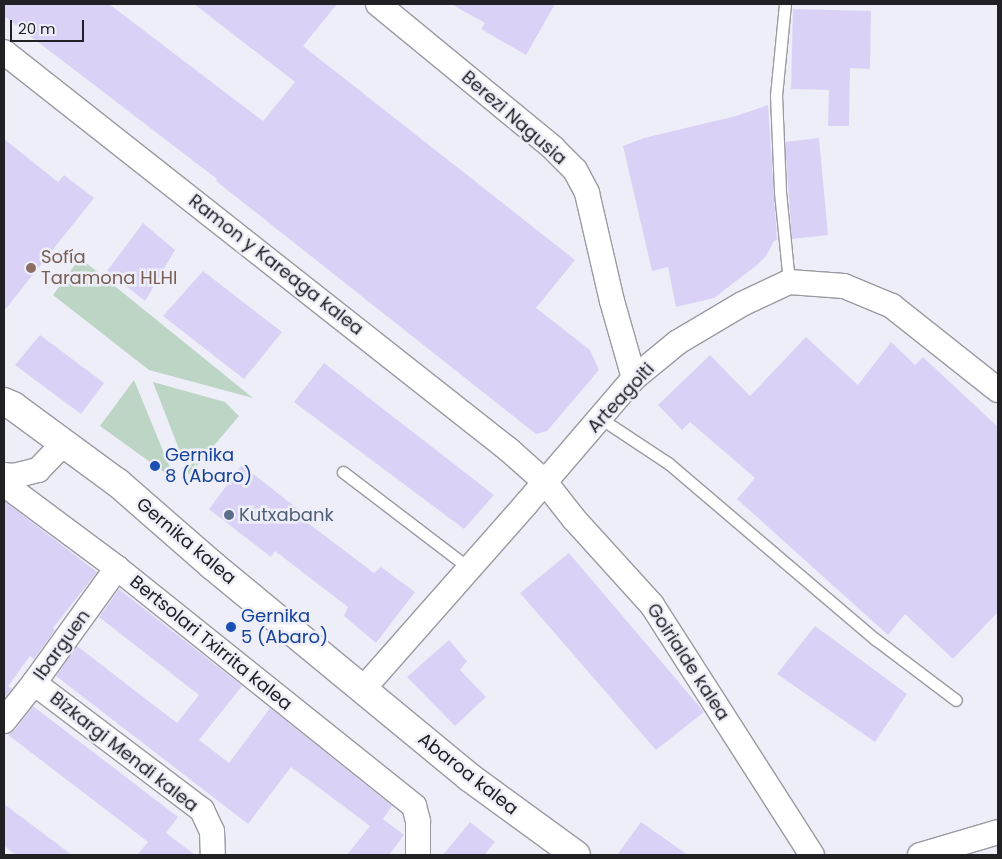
<!DOCTYPE html>
<html>
<head>
<meta charset="utf-8">
<style>
	body { margin:0 }
	#map { position:relative; width:1002px; height:859px; overflow:hidden; background:#eeeef8; font-family:Poppins,sans-serif }
	div>[style] { position:absolute }
	.green>* { inset:0; background:#bcd5c5 }
	.building>* { inset:0; background:#dad2f6 }
	.roads { filter:drop-shadow(1px 0 #9b9aa3) drop-shadow(-1px 0 #9b9aa3) drop-shadow(0 1px #9b9aa3) drop-shadow(0 -1px #9b9aa3) }
	.lane>* { height:11px; margin:-5.5px; padding:0 5.5px; transform-origin:5.5px; border-radius:5.5px; background:#fff }
	.street>* { height:24px; margin:-12px; padding:0 12px; transform-origin:12px; border-radius:12px; background:#fff }
	.primary>* { height:28px; margin:-14px; padding:0 14px; transform-origin:14px; border-radius:14px; background:#fff }
	.dots>* { width:14px; height:14px; translate:-50% -50%; box-sizing:border-box; border:2px solid #eeeef8; border-radius:50% }
	span { translate:-50% -50%; white-space:nowrap; text-align:center; line-height:1.15; -webkit-text-stroke:5px #eeeef8; paint-order:stroke }
	.street-label { font-size:18px; color:#212024 }
	.education-label { font-size:18px; color:#785e54 }
	.left { translate:0 -50%; text-align:left }
	.transit-label { font-size:18px; color:#164399 }
	.service-label { font-size:18px; color:#4e5e75 }
	.frame { position:absolute; inset:0; border:5px solid #212024; pointer-events:none }
	.scale { position:absolute; left:10px; top:20px; width:74px; height:22px; box-sizing:border-box; border:2px solid #212024; border-top:0; padding-left:6px; font-size:15px; line-height:18px; white-space:nowrap; color:#212024; -webkit-text-stroke:4px #eeeef8; paint-order:stroke }
</style>
</head>
<body>
<div id="map">
	<div class="green">
		<div style="clip-path:polygon(80px 258px,253px 398px,149px 370px,53px 295px)"></div>
		<div style="clip-path:polygon(134px 380px,175px 480px,100px 426px)"></div>
		<div style="clip-path:polygon(153px 382px,225px 402px,239px 416px,189px 475px)"></div>
	</div>
	<div class="building">
		<div style="clip-path:polygon(4px 4px,109px 4px,263px 121px,295px 82px,194px 4px,337px 4px,303px 46px,575px 260px,536px 308px,590px 350px,599px 370px,547px 431px,536px 434px,216px 181px,217px 179px,4px 16px)"></div>
		<div style="clip-path:polygon(451px 4px,555px 4px,526px 55px,481px 29px,485px 23px)"></div>
		<div style="clip-path:polygon(793px 9px,871px 11px,870px 69px,850px 68px,849px 126px,828px 126px,829px 90px,791px 89px)"></div>
		<div style="clip-path:polygon(768px 105px,777px 240px,774px 241px,766px 256px,757px 265px,714px 298px,676px 307px,668px 267px,652px 271px,623px 146px,644px 138px,736px 116px)"></div>
		<div style="clip-path:polygon(819px 138px,828px 235px,792px 239px,785px 142px)"></div>
		<div style="clip-path:polygon(4px 139px,58px 182px,64px 175px,94px 198px,4px 311px)"></div>
		<div style="clip-path:polygon(143px 223px,175px 250px,145px 301px,107px 271px)"></div>
		<div style="clip-path:polygon(203px 271px,282px 332px,244px 379px,163px 316px)"></div>
		<div style="clip-path:polygon(40px 335px,104px 383px,81px 414px,15px 365px)"></div>
		<div style="clip-path:polygon(806px 337px,858px 385px,891px 342px,915px 365px,923px 357px,998px 427px,998px 612px,953px 659px,905px 614px,888px 635px,737px 499px,755px 478px,690px 422px,682px 430px,658px 405px,710px 355px,750px 396px)"></div>
		<div style="clip-path:polygon(324px 363px,494px 495px,464px 529px,294px 402px)"></div>
		<div style="clip-path:polygon(242px 465px,303px 513px,300px 517px,374px 573px,381px 567px,415px 592px,376px 643px,344px 616px,348px 607px,275px 551px,271px 557px,209px 509px)"></div>
		<div style="clip-path:polygon(4px 501px,97px 572px,53px 628px,55px 630px,34px 659px,30px 656px,8px 686px,12px 689px,4px 699px)"></div>
		<div style="clip-path:polygon(569px 553px,704px 712px,656px 750px,520px 593px)"></div>
		<div style="clip-path:polygon(119px 589px,242px 686px,199px 740px,229px 763px,270px 708px,392px 806px,383px 819px,404px 835px,389px 855px,347px 855px,370px 826px,291px 767px,248px 824px,56px 676px,77px 646px,177px 723px,199px 695px,99px 617px)"></div>
		<div style="clip-path:polygon(815px 626px,907px 694px,875px 742px,777px 674px)"></div>
		<div style="clip-path:polygon(449px 640px,467px 661px,460px 670px,486px 697px,455px 726px,407px 677px)"></div>
		<div style="clip-path:polygon(33px 706px,178px 817px,166px 833px,195px 855px,137px 855px,148px 842px,7px 734px,15px 730px)"></div>
		<div style="clip-path:polygon(4px 804px,72px 855px,16px 855px,4px 846px)"></div>
		<div style="clip-path:polygon(470px 822px,495px 842px,484px 855px,443px 855px)"></div>
		<div style="clip-path:polygon(641px 822px,688px 855px,617px 855px)"></div>
	</div>
	<div class="roads">
		<div class="lane">
			<div style="left:785px;top:4px;width:91px;rotate:95.6deg"></div>
			<div style="left:776px;top:95px;width:97px;rotate:87.6deg"></div>
			<div style="left:780px;top:192px;width:90px;rotate:84.3deg"></div>
			<div style="left:600px;top:418px;width:82px;rotate:33.5deg"></div>
			<div style="left:668px;top:463px;width:272px;rotate:40.4deg"></div>
			<div style="left:875px;top:639px;width:101px;rotate:37deg"></div>
			<div style="left:343px;top:472px;width:158px;rotate:37.3deg"></div>
		</div>
		<div class="street">
			<div style="left:378px;top:4px;width:227px;rotate:39.4deg"></div>
			<div style="left:553px;top:148px;width:31px;rotate:45deg"></div>
			<div style="left:575px;top:170px;width:26px;rotate:62deg"></div>
			<div style="left:587px;top:193px;width:111px;rotate:77deg"></div>
			<div style="left:612px;top:301px;width:80px;rotate:74.1deg"></div>
			<div style="left:4px;top:52px;width:643px;rotate:38.24deg"></div>
			<div style="left:509px;top:450px;width:48px;rotate:41.6deg"></div>
			<div style="left:545px;top:482px;width:47px;rotate:51.9deg"></div>
			<div style="left:574px;top:519px;width:116px;rotate:47.8deg"></div>
			<div style="left:652px;top:605px;width:297px;rotate:57.4deg"></div>
			<div style="left:4px;top:475px;width:10px;rotate:6deg"></div>
			<div style="left:14px;top:476px;width:25px;rotate:-14deg"></div>
			<div style="left:38px;top:470px;width:37px;rotate:-46deg"></div>
			<div style="left:4px;top:484px;width:141px;rotate:36.6deg"></div>
			<div style="left:117px;top:568px;width:381px;rotate:38.7deg"></div>
			<div style="left:414px;top:806px;width:16px;rotate:75deg"></div>
			<div style="left:418px;top:821px;width:34px;rotate:90deg"></div>
			<div style="left:34px;top:683px;width:211px;rotate:37.1deg"></div>
			<div style="left:202px;top:810px;width:23px;rotate:65deg"></div>
			<div style="left:212px;top:831px;width:24px;rotate:88deg"></div>
			<div style="left:363px;top:689px;width:247px;rotate:-48.6deg"></div>
			<div style="left:526px;top:504px;width:166px;rotate:-49.4deg"></div>
			<div style="left:634px;top:378px;width:57px;rotate:-39.3deg"></div>
			<div style="left:678px;top:342px;width:74px;rotate:-30.7deg"></div>
			<div style="left:742px;top:304px;width:52px;rotate:-25.1deg"></div>
			<div style="left:789px;top:282px;width:55px;rotate:4.2deg"></div>
			<div style="left:844px;top:286px;width:52px;rotate:22.6deg"></div>
			<div style="left:892px;top:306px;width:135px;rotate:38.4deg"></div>
			<div style="left:4px;top:721px;width:48px;rotate:-51.7deg"></div>
			<div style="left:34px;top:683px;width:142px;rotate:-54.2deg"></div>
			<div style="left:920px;top:855px;width:81px;rotate:-16.4deg"></div>
		</div>
		<div class="primary">
			<div style="left:4px;top:402px;width:10px;rotate:24deg"></div>
			<div style="left:13px;top:406px;width:130px;rotate:36.3deg"></div>
			<div style="left:118px;top:483px;width:125px;rotate:41.1deg"></div>
			<div style="left:212px;top:565px;width:333px;rotate:39.5deg"></div>
			<div style="left:469px;top:777px;width:132px;rotate:36.1deg"></div>
		</div>
	</div>
	<div class="dots">
		<div style="left:31px;top:268px;background:#8d6e63"></div>
		<div style="left:155px;top:466px;background:#1a4fb4"></div>
		<div style="left:229px;top:515px;background:#5c6f8a"></div>
		<div style="left:231px;top:627px;background:#1a4fb4"></div>
	</div>
	<div class="street-label">
		<span style="left:514px;top:118px;rotate:41deg">Berezi Nagusia</span>
		<span style="left:276px;top:265px;rotate:38deg">Ramon y Kareaga kalea</span>
		<span style="left:621px;top:398px;rotate:-47deg">Arteagoiti</span>
		<span style="left:186px;top:541px;rotate:40deg">Gernika kalea</span>
		<span style="left:211px;top:643px;rotate:39deg">Bertsolari Txirrita kalea</span>
		<span style="left:62px;top:645px;rotate:-54deg">Ibarguen</span>
		<span style="left:688px;top:662px;rotate:57deg">Goirialde kalea</span>
		<span style="left:124px;top:752px;rotate:38deg">Bizkargi Mendi kalea</span>
		<span style="left:468px;top:774px;rotate:38deg">Abaroa kalea</span>
	</div>
	<div class="education-label">
		<span class="left" style="left:41px;top:268px">Sofía<br>Taramona HLHI</span>
	</div>
	<div class="transit-label">
		<span class="left" style="left:165px;top:466px">Gernika<br>8 (Abaro)</span>
		<span class="left" style="left:241px;top:627px">Gernika<br>5 (Abaro)</span>
	</div>
	<div class="service-label">
		<span class="left" style="left:239px;top:515px">Kutxabank</span>
	</div>
	<div class="frame"></div>
	<div class="scale">20 m</div>
</div>
</body>
</html>
